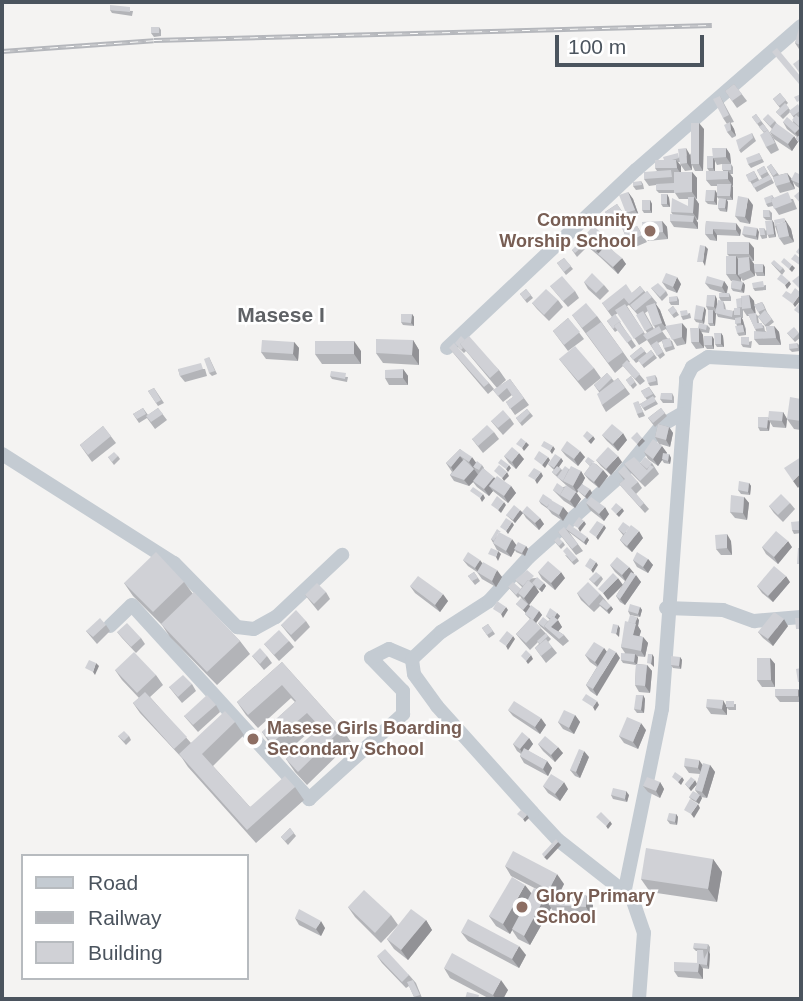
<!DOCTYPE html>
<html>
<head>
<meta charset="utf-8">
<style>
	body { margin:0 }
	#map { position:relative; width:803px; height:1001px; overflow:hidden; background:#f4f3f2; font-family:Helvetica,sans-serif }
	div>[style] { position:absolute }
	.minor>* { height:14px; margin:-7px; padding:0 7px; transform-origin:7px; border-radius:7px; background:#c4cbd2 }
	.rail>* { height:5px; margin-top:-2.5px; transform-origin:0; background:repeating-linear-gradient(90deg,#fff 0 8px,#b5b7bc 0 16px); box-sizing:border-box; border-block:2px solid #b5b7bc }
	.wall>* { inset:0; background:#b3b4b8 }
	.shaded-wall>* { inset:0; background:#929296 }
	.building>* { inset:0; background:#d0d1d6 }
	.dots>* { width:19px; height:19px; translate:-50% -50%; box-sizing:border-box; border:4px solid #fff; border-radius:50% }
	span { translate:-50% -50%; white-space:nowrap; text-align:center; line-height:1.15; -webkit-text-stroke:5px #fff; paint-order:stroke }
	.education-label { font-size:18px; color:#785e54; font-weight:700 }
	.right { translate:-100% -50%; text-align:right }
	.left { translate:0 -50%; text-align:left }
	.quarter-label { font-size:21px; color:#5f6266; font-weight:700 }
	.frame { position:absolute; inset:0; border:4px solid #4b545e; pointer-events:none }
	.legend { position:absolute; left:21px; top:854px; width:228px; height:126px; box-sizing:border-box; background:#fff; border:2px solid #b7bbbf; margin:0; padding:9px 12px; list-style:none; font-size:21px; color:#4b545e }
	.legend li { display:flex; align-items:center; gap:14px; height:35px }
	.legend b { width:35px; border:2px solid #b7bbbf }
	.scale { position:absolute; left:555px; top:35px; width:149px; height:32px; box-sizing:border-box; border:4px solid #4b545e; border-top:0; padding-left:9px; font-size:21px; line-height:24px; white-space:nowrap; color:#4b545e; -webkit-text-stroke:5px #fff; paint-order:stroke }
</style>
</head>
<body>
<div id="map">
	<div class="minor">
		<div style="left:447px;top:348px;width:260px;rotate:-43.3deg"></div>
		<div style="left:636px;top:170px;width:219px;rotate:-41.1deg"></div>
		<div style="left:2px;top:454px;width:204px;rotate:32.4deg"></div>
		<div style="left:174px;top:563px;width:90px;rotate:45.5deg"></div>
		<div style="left:237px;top:627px;width:17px;rotate:7deg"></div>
		<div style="left:254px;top:629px;width:25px;rotate:-29deg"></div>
		<div style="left:276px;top:617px;width:91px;rotate:-43.2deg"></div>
		<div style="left:666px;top:608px;width:57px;rotate:2deg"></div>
		<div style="left:723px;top:610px;width:33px;rotate:20deg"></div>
		<div style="left:754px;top:621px;width:47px;rotate:-4.9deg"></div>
		<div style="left:110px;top:626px;width:30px;rotate:-44deg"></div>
		<div style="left:132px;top:605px;width:263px;rotate:47.6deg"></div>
		<div style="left:309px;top:799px;width:127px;rotate:-42.1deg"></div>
		<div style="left:403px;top:714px;width:23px;rotate:-90deg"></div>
		<div style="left:403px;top:691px;width:46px;rotate:-134.1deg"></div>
		<div style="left:371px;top:658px;width:20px;rotate:-27deg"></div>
		<div style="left:389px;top:649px;width:25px;rotate:23deg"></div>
		<div style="left:625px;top:889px;width:184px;rotate:-78.4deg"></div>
		<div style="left:662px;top:709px;width:331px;rotate:-85.8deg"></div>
		<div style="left:686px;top:379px;width:13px;rotate:-63deg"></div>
		<div style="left:692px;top:367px;width:19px;rotate:-32deg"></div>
		<div style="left:708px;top:357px;width:93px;rotate:3.1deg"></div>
		<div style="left:639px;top:999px;width:66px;rotate:-85.7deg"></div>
		<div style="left:644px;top:933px;width:37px;rotate:-109deg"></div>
		<div style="left:632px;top:898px;width:94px;rotate:-141.9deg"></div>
		<div style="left:558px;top:840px;width:38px;rotate:-133deg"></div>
		<div style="left:532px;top:812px;width:142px;rotate:-131.9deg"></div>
		<div style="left:437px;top:706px;width:39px;rotate:-126deg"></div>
		<div style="left:414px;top:674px;width:15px;rotate:-98deg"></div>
		<div style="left:412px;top:659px;width:40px;rotate:-43deg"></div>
		<div style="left:441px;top:632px;width:57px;rotate:-32.9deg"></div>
		<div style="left:489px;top:601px;width:59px;rotate:-47.7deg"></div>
		<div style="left:529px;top:557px;width:123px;rotate:-41.7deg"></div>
		<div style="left:621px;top:475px;width:65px;rotate:-50.6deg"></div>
		<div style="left:662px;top:425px;width:22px;rotate:-30deg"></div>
	</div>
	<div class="rail">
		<div style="left:2px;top:51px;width:152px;rotate:-4.1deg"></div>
		<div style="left:154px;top:40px;width:558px;rotate:-1.54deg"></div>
	</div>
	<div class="wall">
		<div style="clip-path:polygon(110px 10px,133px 11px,132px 16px,112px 13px)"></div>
		<div style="clip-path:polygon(159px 27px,161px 30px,161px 36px,154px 37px,151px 33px)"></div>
		<div style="clip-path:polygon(801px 29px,801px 50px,799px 49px,795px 43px)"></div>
		<div style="clip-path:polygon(734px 84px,747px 101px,737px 108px,725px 91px)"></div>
		<div style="clip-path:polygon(780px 93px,788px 103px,786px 105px,790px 110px,801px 110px,801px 115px,799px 117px,801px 119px,801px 145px,796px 138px,797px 137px,787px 129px,783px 122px,793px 122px,794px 118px,790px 112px,783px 119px,776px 112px,780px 108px,773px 99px)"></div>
		<div style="clip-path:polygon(720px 96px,734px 122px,730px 123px,734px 129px,736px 136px,732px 138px,727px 132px,727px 124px,723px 118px)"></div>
		<div style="clip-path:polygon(756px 114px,773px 137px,779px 150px,771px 154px,766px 147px,764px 133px,752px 117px)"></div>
		<div style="clip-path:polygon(763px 119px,775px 121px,777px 124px,798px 142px,792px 151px,774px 139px,770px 132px,772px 129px)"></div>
		<div style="clip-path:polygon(704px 129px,703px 171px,695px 171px,692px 165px,692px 170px,685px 171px,680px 164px,680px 162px,678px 162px,681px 166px,681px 172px,692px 172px,697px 178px,697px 199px,696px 199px,699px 204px,698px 220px,696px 220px,698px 223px,698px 229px,674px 227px,670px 221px,673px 215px,671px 212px,688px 206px,688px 199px,679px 199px,675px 193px,659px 193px,656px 190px,656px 185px,649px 186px,644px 179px,657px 171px,655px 168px,664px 160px,690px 155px)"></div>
		<div style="clip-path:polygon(752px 133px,756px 141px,741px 153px,739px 150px)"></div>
		<div style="clip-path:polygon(evenodd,726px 148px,730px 154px,731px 164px,733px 167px,733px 174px,730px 174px,733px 178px,733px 186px,732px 186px,733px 200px,727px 200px,728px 202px,727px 212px,720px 211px,718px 208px,719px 199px,717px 197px,717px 205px,708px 204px,705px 201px,715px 190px,717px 193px,717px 186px,711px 186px,706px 180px,709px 171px,707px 168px,713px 156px,726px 148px,715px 161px,717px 165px,722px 164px,723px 171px,715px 171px,715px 161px)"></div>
		<div style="clip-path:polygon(759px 153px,764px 162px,751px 168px,748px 164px)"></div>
		<div style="clip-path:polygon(771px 164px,779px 175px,787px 173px,792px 179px,801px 175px,801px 189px,796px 186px,793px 182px,795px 189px,780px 193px,776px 186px,773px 177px,767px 167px)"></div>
		<div style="clip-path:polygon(764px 166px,774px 183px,757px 192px,746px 175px,754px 171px,759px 180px,762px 179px,757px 170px)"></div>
		<div style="clip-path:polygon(641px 181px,643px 184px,644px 189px,636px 190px,633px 186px)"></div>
		<div style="clip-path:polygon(628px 192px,633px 199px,639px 216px,630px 220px,626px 213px)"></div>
		<div style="clip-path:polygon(667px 194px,669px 198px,670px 207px,663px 207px,661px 204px)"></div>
		<div style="clip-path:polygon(772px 195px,774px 198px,793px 199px,797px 209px,779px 215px,773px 206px,768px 207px,766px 204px)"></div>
		<div style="clip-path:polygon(650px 200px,652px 204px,652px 213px,644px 213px,642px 210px)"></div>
		<div style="clip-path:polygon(617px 204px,628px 220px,632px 229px,637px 226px,647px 242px,633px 248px,628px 242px,621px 225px,616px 228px,605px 212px)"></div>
		<div style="clip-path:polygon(753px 205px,750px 224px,740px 222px,735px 216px)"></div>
		<div style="clip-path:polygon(769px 210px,772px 213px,772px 220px,766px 220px,763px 217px)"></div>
		<div style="clip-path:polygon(772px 220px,774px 223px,776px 237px,769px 238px,767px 233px,767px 238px,762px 239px,760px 235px,764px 228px,766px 231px)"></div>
		<div style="clip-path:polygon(662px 221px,667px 227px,668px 239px,648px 241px,643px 234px)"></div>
		<div style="clip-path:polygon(706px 221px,741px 230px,740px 236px,717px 235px,717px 241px,710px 240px,705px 234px)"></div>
		<div style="clip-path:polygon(786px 221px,791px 229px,794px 242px,784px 245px,779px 238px,775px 226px)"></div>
		<div style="clip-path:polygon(757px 228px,758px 240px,745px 237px,742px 234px)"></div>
		<div style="clip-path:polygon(582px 239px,612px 244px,609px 247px,626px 264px,618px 274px,600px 257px,587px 246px)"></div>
		<div style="clip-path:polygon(584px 245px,586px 248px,577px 257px,572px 250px)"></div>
		<div style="clip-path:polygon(754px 248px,754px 261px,752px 261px,754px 264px,755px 276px,743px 281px,741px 278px,741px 281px,745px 285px,744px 293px,733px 291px,731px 288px,732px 281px,731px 281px,726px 274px,729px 256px,727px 254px)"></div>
		<div style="clip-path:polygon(564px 258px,573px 269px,566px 275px,557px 263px)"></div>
		<div style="clip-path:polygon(771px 263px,783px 268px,785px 271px,782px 275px)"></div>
		<div style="clip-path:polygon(765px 267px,765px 276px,757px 276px,755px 272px)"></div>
		<div style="clip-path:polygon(724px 281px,728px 287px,727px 293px,729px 293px,731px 297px,731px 301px,721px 301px,719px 297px,723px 293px,710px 289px,705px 283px)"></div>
		<div style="clip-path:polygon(584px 282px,604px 285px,609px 291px,600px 300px,588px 289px)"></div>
		<div style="clip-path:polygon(662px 282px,681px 284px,677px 293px,667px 289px)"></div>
		<div style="clip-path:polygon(766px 285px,766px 290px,755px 291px,753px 288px)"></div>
		<div style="clip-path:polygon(550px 286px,575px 291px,579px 298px,568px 307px)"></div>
		<div style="clip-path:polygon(evenodd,640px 286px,646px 293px,647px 291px,657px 303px,656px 304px,660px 310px,666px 326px,687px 329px,686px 344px,677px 346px,666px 329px,662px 331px,667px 338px,672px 341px,675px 349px,666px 352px,664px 348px,662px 341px,658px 343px,665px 355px,660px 359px,647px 340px,639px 345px,618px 313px,615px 315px,636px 346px,632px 349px,618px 330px,615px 332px,607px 321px,612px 317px,602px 303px,632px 293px,640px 286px,629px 305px,637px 314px,647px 333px,645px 334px,627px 306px,629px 305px,640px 286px,648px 311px,655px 328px,654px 329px,645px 313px,648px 311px)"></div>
		<div style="clip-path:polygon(651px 288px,666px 291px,668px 295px,662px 301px)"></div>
		<div style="clip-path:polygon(526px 289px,533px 298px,527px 303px,520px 294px)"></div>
		<div style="clip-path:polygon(evenodd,749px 295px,754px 301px,754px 305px,762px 302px,764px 305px,767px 312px,774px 322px,769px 326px,774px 326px,779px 332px,781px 345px,759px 345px,754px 339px,756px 331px,749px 316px,747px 316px,743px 310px,743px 318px,742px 318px,746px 329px,746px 335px,739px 336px,737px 333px,737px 326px,735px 320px,718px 317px,716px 313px,715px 326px,710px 326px,708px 323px,708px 310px,706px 306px,717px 299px,717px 304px,723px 301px,725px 305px,726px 310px,733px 311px,737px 308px,741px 298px,749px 295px,755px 306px,760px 315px,758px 316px,755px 313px,755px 306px,749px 295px,758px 317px,766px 327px,767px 332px,765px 331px,764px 326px,759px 323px,758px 317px)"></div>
		<div style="clip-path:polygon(677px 296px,679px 300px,679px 305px,671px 305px,669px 302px)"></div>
		<div style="clip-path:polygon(558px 300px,563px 307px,549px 321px,537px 309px,532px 303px)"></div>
		<div style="clip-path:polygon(673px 306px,679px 315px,674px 318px,668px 310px)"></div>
		<div style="clip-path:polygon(706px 310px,704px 324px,696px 322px,694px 319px)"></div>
		<div style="clip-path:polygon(690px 313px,691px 318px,683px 320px,681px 316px)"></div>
		<div style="clip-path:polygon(412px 314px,414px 317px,414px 326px,403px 325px,401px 322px)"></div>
		<div style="clip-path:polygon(572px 315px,597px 316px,623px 352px,630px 362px,629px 362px,645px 381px,640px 385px,623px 366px,615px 373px)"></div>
		<div style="clip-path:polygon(568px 318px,584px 339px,568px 351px,553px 331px)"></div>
		<div style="clip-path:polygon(707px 325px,710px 328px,709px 333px,701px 332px,703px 335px,704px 348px,696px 349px,691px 342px,698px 328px)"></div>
		<div style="clip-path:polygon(721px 333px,723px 336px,724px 347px,717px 347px,715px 344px)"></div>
		<div style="clip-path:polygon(787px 333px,799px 333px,801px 337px,795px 342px)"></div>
		<div style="clip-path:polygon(714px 339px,714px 349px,707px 349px,704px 345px)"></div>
		<div style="clip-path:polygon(413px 340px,419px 350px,419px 365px,383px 363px,376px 353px)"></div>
		<div style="clip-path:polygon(465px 340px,499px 370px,506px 380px,498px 387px,510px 379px,529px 405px,515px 415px,506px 402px,513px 397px,512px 395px,503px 402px,493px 390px,497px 388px,466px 351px,464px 353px,457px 346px)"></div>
		<div style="clip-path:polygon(752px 341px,751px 348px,743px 347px,741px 344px)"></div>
		<div style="clip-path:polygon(294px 342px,299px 348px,298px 361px,266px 359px,261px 352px)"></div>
		<div style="clip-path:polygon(797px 343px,800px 346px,800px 351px,792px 352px,789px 349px)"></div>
		<div style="clip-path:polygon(641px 347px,647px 354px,651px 350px,657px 358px,644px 368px,639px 361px,636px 363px,630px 356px)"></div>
		<div style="clip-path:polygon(449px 348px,489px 383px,494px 389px,488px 394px)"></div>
		<div style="clip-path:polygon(361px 351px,361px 364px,322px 364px,315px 354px)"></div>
		<div style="clip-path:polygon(209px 357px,217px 374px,212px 376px,209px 373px)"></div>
		<div style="clip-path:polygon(559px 359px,594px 368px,601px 378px,585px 391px)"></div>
		<div style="clip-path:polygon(178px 369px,205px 369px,207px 376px,185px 382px,180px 376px)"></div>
		<div style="clip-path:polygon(403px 369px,408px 376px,408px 385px,389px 385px,385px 378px)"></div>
		<div style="clip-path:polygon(607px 373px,614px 381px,618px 378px,630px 394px,606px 412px,602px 405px,599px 392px,594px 385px)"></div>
		<div style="clip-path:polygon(655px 375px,657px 378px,658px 385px,650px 386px,648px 383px)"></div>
		<div style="clip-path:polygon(330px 376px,348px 377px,347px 382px,332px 379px)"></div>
		<div style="clip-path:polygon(631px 376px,637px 385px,633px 389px,626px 380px)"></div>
		<div style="clip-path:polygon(649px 387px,656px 397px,654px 398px,658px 404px,645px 411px,640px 404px,647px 400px,641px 391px)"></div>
		<div style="clip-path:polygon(154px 388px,164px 403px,158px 406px,148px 391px)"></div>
		<div style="clip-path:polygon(672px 393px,674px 397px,674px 403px,663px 403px,660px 399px)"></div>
		<div style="clip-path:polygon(801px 399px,801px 430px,794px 429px,787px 419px)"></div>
		<div style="clip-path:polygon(638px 401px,645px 416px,639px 418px,637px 414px)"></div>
		<div style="clip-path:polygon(143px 408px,148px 415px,158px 408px,167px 420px,155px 429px,147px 418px,139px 423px,133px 414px)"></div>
		<div style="clip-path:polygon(661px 408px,667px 416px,658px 424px,669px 427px,673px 433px,670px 447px,660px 444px,667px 453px,666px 454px,669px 454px,671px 458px,670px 464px,664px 463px,662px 460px,658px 466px,648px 459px,644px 452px,659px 444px,655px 437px,658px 424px,655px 427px,648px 418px)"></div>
		<div style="clip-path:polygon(527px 409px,533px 416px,522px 426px,516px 418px)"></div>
		<div style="clip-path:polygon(783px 412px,787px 419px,786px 428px,773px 427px,770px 422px,769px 431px,760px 431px,758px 427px,769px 419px)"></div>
		<div style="clip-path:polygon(510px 418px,514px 424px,503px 435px,491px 421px)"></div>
		<div style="clip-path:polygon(103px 426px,116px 443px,92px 462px,80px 445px)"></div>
		<div style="clip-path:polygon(494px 432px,499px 439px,483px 453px,472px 439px)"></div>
		<div style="clip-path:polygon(602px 435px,627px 440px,618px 451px,607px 441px)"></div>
		<div style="clip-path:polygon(460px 449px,476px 463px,482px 465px,484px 468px,484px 469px,495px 479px,511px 486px,516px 493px,508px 503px,493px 491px,489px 496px,477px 487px,473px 482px,469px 486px,454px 481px,450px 475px,452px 472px,446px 463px)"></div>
		<div style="clip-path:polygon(561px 450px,585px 457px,578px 466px,566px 456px)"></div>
		<div style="clip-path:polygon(118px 456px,120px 459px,114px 465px,108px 457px)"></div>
		<div style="clip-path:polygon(504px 456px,524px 459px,516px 469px,509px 463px)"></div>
		<div style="clip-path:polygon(561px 458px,563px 461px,559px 467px,562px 470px,569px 469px,581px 471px,585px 478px,582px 484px,592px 493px,587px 499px,578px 491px,577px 493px,573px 490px,581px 499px,575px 508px,564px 501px,553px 490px,567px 486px,555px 475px,552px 472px,554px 470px,548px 464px)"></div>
		<div style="clip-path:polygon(596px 460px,622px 462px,611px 475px,601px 466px)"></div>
		<div style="clip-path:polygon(585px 461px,596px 464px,603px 470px,608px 476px,599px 488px,589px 480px,584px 474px,590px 466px)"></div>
		<div style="clip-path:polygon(640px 463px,652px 463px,659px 474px,645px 487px,629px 471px,624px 464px)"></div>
		<div style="clip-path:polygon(618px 472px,638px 482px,642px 488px,636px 494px,649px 509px,645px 513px,619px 484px,624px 480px)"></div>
		<div style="clip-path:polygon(749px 483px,751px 486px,750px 495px,741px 494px,738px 490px)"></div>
		<div style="clip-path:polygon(744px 497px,749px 503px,747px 520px,735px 518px,730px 512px)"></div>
		<div style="clip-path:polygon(539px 501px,563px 507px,568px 513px,563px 521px,552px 514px,548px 509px,541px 504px)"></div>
		<div style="clip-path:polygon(586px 503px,609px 514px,604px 521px,590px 510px)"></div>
		<div style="clip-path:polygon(790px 503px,795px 509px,783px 522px,774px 513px,769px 506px)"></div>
		<div style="clip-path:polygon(522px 512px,544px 524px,539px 530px,526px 518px,523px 513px,515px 523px,506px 515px)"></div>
		<div style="clip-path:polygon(801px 521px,801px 533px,794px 534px,792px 530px)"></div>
		<div style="clip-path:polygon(566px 529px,589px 540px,586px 545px,569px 532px,583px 551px,576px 555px,558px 532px)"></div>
		<div style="clip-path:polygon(618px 529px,643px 538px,632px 552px,625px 546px,620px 540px,623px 535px)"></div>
		<div style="clip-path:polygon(502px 534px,516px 545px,526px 546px,528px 549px,525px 556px,516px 552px,515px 550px,511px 557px,497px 550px,491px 539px)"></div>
		<div style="clip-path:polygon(554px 541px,563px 542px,565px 545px,561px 549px)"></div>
		<div style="clip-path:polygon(731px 541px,732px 555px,721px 555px,716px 549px)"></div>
		<div style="clip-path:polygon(762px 547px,792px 547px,778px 564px,766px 554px)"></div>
		<div style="clip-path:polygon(565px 555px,577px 558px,579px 561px,574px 565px)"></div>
		<div style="clip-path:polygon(648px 559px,653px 565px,648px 573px,637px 567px,633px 560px)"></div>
		<div style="clip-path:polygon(463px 560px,482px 563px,502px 577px,496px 587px,482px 579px,477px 572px,468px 566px)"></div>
		<div style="clip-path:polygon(610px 565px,633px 573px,641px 582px,625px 605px,620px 602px,616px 596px,625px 581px,615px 572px)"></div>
		<div style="clip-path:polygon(474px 572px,480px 581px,475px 585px,468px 576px)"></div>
		<div style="clip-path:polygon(538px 572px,565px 578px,555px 590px,542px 579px)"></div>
		<div style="clip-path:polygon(601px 576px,603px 579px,597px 587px,589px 579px)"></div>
		<div style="clip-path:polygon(536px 578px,546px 586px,542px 592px,536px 587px,539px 592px,529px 605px,530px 607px,539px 611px,542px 615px,536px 623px,551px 639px,548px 642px,557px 653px,546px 663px,535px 648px,539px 644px,538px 642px,530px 650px,521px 640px,516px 634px,530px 619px,525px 614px,526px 613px,516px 604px,522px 599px,520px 596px,518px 598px,508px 587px,521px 589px,522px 587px,515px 580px)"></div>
		<div style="clip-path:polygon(184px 582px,193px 594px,240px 641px,250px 654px,217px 685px,170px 637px,162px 625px,133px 596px,124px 583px)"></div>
		<div style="clip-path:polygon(790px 582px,773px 602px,762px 593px,757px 586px)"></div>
		<div style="clip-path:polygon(410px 586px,448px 601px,440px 612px,415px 593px)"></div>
		<div style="clip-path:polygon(326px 592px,330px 599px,318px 611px,305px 595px)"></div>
		<div style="clip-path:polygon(577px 593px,600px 594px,613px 609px,609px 614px,600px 606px,594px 612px,581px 600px)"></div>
		<div style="clip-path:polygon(640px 607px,642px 610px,640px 617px,630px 615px,628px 611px)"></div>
		<div style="clip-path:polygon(557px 613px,560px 616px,557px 620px,562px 627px,558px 631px,564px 635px,569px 641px,563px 646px,540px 626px,538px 623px,548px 621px,550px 620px,546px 616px)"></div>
		<div style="clip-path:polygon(639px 620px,638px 626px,641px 631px,639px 636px,643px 637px,648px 643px,645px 657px,636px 656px,638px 657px,637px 664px,647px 665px,652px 671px,650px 693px,639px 692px,635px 685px,636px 665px,623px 663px,621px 660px,625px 653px,621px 647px,628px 622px)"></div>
		<div style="clip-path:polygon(306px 621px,310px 627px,295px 642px,281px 625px)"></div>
		<div style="clip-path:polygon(488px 624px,495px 634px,489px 638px,482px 628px)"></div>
		<div style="clip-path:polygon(106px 625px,110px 631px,97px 644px,86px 631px)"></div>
		<div style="clip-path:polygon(788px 626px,773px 646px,763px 638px,758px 632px)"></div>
		<div style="clip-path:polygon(117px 632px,141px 638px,145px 644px,136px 653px,122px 638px)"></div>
		<div style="clip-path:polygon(289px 641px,294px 647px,279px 661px,264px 644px)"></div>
		<div style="clip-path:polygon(604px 648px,607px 652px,597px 696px,590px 691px,586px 685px,597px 667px,590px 662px,585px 655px)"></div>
		<div style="clip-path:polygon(252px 656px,267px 656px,272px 663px,264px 670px)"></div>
		<div style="clip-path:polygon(680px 657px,682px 660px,681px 669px,673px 668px,671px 665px)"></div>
		<div style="clip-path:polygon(770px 658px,775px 664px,775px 687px,762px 687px,757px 680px)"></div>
		<div style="clip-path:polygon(282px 662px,342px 729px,351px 742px,307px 785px,295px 772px,286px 759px,318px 729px,316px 726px,282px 756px,271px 745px,262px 732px,295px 702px,291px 698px,258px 728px,246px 715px,237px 702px)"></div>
		<div style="clip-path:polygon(115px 670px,156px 675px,163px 685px,150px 697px,191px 743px,235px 722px,244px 735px,213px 766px,250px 807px,295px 787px,304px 800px,256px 843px,188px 767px,182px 758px,140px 713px,133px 703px,139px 698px,122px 680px)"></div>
		<div style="clip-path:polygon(192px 684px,196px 691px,182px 703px,169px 687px)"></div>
		<div style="clip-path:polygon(798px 689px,801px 694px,801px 702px,780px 702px,775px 696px)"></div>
		<div style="clip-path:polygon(643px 695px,645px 699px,644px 713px,637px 713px,634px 709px)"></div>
		<div style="clip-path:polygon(736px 704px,736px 710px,729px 710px,727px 708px,727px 715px,711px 714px,706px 707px)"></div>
		<div style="clip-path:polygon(216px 705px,220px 712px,198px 732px,184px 716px)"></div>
		<div style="clip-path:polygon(508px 710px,546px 725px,540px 734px,513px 716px)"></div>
		<div style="clip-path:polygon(575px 715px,580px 722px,574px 734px,563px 729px,558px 722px)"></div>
		<div style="clip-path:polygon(646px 730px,638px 749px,624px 743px,619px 736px)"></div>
		<div style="clip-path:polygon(118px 736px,129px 736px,131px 740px,126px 745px)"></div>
		<div style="clip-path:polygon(529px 738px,533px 744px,528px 751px,547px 761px,552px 768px,548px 776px,524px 763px,520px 756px,521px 754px,517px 751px,513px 744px)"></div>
		<div style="clip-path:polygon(538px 744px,563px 753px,555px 762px,543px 751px)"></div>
		<div style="clip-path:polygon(589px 757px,580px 778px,575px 776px,570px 770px)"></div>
		<div style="clip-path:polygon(703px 765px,710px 765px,715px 772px,707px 798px,701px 797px,702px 798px,699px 804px,692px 800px,689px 797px,698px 794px,695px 790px,697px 784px,691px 791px,685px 784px,697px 784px,700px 774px,689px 773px,684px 766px)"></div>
		<div style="clip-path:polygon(660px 782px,664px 789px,660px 798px,648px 792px,643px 786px)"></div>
		<div style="clip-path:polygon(543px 786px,568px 789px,560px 801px,548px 793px)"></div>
		<div style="clip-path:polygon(611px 795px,629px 795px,627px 802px,613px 799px)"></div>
		<div style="clip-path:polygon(676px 814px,678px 817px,677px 825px,670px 824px,667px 820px)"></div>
		<div style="clip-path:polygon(290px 828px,296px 836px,288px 845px,281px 837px)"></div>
		<div style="clip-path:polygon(713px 859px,722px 872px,717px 902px,650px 892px,641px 879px)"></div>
		<div style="clip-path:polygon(505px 866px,564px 884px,560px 893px,593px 905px,592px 917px,556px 915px,551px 908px,530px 945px,518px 939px,512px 930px,510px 934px,496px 926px,489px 916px,531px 893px,546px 895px,549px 900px,550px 896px,511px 876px)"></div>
		<div style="clip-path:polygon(348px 907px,391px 915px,398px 925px,381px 943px,355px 917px)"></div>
		<div style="clip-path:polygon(295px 918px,325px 928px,321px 936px,299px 925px)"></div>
		<div style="clip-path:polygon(426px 920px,432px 930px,408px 960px,394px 949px,387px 939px)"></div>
		<div style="clip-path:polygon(461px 932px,526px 955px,519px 968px,468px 941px)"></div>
		<div style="clip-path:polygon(708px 944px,710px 947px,709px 969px,702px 968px,703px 969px,703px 979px,678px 977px,674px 971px,697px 963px,697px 951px,696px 951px,693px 948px)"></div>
		<div style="clip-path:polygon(377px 956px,409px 975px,416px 983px,422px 998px,415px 999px,409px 986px,406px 988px,382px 963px)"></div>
		<div style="clip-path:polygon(444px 968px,508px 990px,503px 999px,490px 999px,450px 978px)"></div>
	</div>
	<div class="shaded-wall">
		<div style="clip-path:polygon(730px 122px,734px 129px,736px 136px,731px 130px)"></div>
		<div style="clip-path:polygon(699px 123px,704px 129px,703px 171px,699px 164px)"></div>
		<div style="clip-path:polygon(800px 128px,801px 130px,801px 138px,800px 139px,795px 133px)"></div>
		<div style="clip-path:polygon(794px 136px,798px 142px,792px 151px,788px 144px)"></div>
		<div style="clip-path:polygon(686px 148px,690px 155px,692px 170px,687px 163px)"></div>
		<div style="clip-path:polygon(726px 148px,730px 154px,731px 164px,726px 157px)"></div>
		<div style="clip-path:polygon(713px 158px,715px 161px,715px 172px,713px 168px)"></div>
		<div style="clip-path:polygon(676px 160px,681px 166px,681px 174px,677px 168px)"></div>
		<div style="clip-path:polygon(728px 171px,733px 178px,733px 186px,728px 179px)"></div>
		<div style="clip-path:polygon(692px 172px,697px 178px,697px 199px,692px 192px)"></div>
		<div style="clip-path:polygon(787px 173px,792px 180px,795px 189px,790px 182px)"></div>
		<div style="clip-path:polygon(731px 184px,733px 187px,733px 200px,730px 196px)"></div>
		<div style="clip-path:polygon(715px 190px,717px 194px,717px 205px,714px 201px)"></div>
		<div style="clip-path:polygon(628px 192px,633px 199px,639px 216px,635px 210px)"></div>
		<div style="clip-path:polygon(667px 194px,669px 198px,670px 207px,667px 204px)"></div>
		<div style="clip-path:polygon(694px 197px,699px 204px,698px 220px,693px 213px)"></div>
		<div style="clip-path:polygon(748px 198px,753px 205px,750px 224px,745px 217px)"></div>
		<div style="clip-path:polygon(726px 199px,728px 202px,727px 212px,725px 208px)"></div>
		<div style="clip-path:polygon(650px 200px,652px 204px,652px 213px,650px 210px)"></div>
		<div style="clip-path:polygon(694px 216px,698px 223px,698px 229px,693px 222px)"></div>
		<div style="clip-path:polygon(784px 218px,791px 229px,794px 242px,789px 236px)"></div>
		<div style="clip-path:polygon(772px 220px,774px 223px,776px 237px,774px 234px)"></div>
		<div style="clip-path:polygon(662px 221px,667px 227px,668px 239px,663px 232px)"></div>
		<div style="clip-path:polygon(736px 223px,741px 230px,740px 236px,736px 230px)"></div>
		<div style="clip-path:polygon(757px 228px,759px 232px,758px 240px,756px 236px)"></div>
		<div style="clip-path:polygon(713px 229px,717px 235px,717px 241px,713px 234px)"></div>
		<div style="clip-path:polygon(607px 237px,612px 244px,602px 256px,596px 251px)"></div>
		<div style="clip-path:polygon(749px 242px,754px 248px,754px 261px,749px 254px)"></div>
		<div style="clip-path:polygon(705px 246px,708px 249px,705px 266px,703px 262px)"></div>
		<div style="clip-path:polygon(736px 256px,740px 263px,738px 275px,741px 278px,741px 281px,736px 274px)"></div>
		<div style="clip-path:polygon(749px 257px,754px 264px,755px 276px,750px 270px)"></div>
		<div style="clip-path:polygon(622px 258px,626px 264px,618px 274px,613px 267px)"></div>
		<div style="clip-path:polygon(763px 264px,765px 267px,765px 276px,763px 272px)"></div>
		<div style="clip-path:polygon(792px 265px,795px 268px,792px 272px,789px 269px)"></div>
		<div style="clip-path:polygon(677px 277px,681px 284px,677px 293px,673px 287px)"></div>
		<div style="clip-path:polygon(724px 281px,728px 287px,726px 294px,722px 287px)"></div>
		<div style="clip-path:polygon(789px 281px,791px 284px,787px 289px,785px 285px)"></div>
		<div style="clip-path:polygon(743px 282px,745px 285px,744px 293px,741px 290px)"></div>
		<div style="clip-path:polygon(801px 293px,801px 300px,795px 307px,793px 304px)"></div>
		<div style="clip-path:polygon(715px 295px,717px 299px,717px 310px,714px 307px)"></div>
		<div style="clip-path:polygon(749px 295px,754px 301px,756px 315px,751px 308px)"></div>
		<div style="clip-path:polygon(655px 303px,660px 310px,667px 329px,662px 323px)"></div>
		<div style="clip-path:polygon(704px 307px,706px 310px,704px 324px,702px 320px)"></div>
		<div style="clip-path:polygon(713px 310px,716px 313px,715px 326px,713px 323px)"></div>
		<div style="clip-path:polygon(412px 314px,414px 317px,414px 326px,411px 323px)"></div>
		<div style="clip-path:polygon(741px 317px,743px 320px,746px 335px,741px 323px)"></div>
		<div style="clip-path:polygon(682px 323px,687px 329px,686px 344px,682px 337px)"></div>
		<div style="clip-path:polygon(774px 326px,779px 332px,781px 345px,776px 338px)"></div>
		<div style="clip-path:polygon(699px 328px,703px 335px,704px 348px,699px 342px)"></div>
		<div style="clip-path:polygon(721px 333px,723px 336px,724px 347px,721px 344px)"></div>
		<div style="clip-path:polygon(712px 336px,714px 339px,714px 349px,712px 345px)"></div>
		<div style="clip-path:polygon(413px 340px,419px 350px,419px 365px,412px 355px)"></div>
		<div style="clip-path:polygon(354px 341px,361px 351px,361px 364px,354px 354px)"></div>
		<div style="clip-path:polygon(294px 342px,299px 348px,298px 361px,293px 354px)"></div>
		<div style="clip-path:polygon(403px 369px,408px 376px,408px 385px,403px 378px)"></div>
		<div style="clip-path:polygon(783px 412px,787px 419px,786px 428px,782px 421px)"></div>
		<div style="clip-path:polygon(768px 417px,770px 420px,768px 420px,770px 422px,769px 431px,767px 428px)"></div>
		<div style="clip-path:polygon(669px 427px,673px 433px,670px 447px,666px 440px)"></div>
		<div style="clip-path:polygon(623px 433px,627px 440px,618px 451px,613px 444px)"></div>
		<div style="clip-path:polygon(593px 436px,595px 439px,591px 444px,588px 441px)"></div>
		<div style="clip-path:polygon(642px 438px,645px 441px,639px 447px,637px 444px)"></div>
		<div style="clip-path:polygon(526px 442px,529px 445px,524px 451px,522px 448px)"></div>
		<div style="clip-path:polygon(553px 446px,555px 449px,552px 454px,550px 451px)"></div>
		<div style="clip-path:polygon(662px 446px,667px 453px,658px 466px,653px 459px)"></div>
		<div style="clip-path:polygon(580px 451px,585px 457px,578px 466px,574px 459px)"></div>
		<div style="clip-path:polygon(519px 453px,524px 459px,516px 469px,512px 462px)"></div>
		<div style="clip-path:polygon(669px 454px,671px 458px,670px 464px,668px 461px)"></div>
		<div style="clip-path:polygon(460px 456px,465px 463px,455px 474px,451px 467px)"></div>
		<div style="clip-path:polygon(618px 456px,622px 462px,611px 475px,606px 469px)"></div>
		<div style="clip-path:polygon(472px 457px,477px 464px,474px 469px,469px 462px)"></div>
		<div style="clip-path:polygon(548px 457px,550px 460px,545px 468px,542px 465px)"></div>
		<div style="clip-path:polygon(561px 458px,563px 461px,556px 471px,554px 468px)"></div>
		<div style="clip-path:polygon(509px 465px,511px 468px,508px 472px,506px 469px)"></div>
		<div style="clip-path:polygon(474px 469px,479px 476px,469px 486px,464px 480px)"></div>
		<div style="clip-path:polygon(603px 470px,608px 476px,599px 488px,594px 482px)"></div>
		<div style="clip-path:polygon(581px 471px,585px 478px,577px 493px,573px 486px)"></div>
		<div style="clip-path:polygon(507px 472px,509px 476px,504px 481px,502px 478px)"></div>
		<div style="clip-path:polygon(541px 472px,543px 476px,537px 484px,535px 480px)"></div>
		<div style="clip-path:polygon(801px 473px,801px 484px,798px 488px,793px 481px)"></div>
		<div style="clip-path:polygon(494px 477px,498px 483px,489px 486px,493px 491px,489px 496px,484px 489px)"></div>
		<div style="clip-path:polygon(749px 483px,751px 486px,750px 495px,748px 492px)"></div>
		<div style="clip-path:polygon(511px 486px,516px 493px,508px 503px,504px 496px)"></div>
		<div style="clip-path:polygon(590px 489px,592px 493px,587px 499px,585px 496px)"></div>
		<div style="clip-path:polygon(576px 492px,581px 499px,575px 508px,570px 501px)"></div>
		<div style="clip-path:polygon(483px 494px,485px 498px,482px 502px,480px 498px)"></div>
		<div style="clip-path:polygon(744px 497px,749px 503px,747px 520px,743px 513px)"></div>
		<div style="clip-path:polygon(504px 502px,506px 505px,501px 513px,498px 510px)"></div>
		<div style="clip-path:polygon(563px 507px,568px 513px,563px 521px,559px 515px)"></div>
		<div style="clip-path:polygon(605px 507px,609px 514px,604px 521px,599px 514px)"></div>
		<div style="clip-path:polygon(622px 508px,624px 511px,619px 517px,616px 514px)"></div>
		<div style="clip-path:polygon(520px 510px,523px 513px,515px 523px,513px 520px)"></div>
		<div style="clip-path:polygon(540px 518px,544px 524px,539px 530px,535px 523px)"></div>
		<div style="clip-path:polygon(584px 521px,586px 524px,580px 532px,578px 528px)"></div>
		<div style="clip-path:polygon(512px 522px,514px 525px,508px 534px,506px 531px)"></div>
		<div style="clip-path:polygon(604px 525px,606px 528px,598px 540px,596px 537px)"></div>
		<div style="clip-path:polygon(639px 531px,643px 538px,632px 552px,627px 546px)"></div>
		<div style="clip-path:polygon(727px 534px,731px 541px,732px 555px,727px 548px)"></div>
		<div style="clip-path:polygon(587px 537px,589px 540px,586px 545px,584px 542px)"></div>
		<div style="clip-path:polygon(512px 539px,517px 546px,511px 557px,506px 551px)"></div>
		<div style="clip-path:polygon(788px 541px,792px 547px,778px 564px,774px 557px)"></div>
		<div style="clip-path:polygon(526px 546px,528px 549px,525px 556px,522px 553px)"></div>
		<div style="clip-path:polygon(498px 551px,501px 554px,498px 561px,496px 557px)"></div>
		<div style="clip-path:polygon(648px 559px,653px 565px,648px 573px,643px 567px)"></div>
		<div style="clip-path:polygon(480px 560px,485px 567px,480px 574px,475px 568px)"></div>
		<div style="clip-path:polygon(596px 562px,598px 565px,593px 573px,591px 570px)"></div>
		<div style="clip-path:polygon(629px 567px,634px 573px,626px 582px,622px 575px)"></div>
		<div style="clip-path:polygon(497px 570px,502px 577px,496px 587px,492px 581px)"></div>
		<div style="clip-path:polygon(561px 572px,565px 578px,555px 590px,551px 583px)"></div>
		<div style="clip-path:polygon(636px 575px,641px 582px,625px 605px,620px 599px)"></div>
		<div style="clip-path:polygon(786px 576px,790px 582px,773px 602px,768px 596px)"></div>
		<div style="clip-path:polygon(618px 578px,623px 585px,608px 600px,603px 593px)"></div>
		<div style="clip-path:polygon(544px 583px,546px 586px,542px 592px,539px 589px)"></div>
		<div style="clip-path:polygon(534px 585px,539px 592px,529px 605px,524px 598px)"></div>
		<div style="clip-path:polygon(443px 594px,448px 601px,440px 612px,435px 605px)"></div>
		<div style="clip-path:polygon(528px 604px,531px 607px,526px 613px,523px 610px)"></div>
		<div style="clip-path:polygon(611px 606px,613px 609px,609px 614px,607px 610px)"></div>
		<div style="clip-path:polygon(506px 607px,508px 610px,503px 618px,501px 614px)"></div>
		<div style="clip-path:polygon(640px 607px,642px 610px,640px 617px,638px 614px)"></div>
		<div style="clip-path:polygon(539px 611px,542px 615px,536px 623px,533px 620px)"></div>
		<div style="clip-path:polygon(557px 613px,560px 616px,556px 622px,558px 620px,562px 627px,556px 634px,551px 627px,553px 620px)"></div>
		<div style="clip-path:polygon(637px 617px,639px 620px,638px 626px,641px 631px,638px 641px,633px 635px)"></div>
		<div style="clip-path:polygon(784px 619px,788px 626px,773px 646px,768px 639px)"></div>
		<div style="clip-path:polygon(618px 625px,620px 628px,619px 637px,616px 634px)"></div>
		<div style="clip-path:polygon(513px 636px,515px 639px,508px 650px,506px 646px)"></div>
		<div style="clip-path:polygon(643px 637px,648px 643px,645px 657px,641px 651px)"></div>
		<div style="clip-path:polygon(604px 648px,609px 655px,600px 669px,595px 662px)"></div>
		<div style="clip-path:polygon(616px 652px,620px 658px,597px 696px,593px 689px)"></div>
		<div style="clip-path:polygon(635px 654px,638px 657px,637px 665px,634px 662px)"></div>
		<div style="clip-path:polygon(652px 654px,654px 657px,654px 667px,651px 664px)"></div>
		<div style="clip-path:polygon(531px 655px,533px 659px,528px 664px,526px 661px)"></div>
		<div style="clip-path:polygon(680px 657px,682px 660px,681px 669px,679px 666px)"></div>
		<div style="clip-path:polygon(770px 658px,775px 664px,775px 687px,771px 680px)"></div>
		<div style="clip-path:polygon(96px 663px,99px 666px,95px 675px,93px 672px)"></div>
		<div style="clip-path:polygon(647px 665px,652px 671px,650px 693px,645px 686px)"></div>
		<div style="clip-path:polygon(798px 689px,801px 694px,801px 701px,798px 696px)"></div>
		<div style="clip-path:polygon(643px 695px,645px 699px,644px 713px,641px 710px)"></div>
		<div style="clip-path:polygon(723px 700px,727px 707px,727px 715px,722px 709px)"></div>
		<div style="clip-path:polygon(597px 701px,599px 705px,595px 711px,593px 707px)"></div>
		<div style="clip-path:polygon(575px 715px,580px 722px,574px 734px,569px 728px)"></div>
		<div style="clip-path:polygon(541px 718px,546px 725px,540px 734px,535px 727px)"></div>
		<div style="clip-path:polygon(641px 723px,646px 730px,638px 749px,633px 742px)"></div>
		<div style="clip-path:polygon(529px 738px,533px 744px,524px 756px,520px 749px)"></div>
		<div style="clip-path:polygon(558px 747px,563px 753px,555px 762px,551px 755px)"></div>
		<div style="clip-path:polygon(584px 751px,589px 757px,580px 778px,576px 772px)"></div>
		<div style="clip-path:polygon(699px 760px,704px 767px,703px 775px,698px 768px)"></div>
		<div style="clip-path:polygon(547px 761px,552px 768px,548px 776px,543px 769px)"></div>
		<div style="clip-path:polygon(710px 765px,715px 772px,707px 798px,702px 792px)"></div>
		<div style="clip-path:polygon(682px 777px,684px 780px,681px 785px,678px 782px)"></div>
		<div style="clip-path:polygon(695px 780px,697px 784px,691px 791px,689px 788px)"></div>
		<div style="clip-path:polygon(564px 782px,568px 789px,560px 801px,555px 794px)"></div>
		<div style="clip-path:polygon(660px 782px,664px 789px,660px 798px,656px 791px)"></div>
		<div style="clip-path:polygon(626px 791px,629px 795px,627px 802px,625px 799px)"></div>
		<div style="clip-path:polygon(700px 795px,702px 798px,699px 804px,696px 801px)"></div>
		<div style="clip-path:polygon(698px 804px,700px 808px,694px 818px,691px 814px)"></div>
		<div style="clip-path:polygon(676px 814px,678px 817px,677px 825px,675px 822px)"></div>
		<div style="clip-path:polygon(527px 815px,529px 818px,525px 822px,523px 819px)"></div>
		<div style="clip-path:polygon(610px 821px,612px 824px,608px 829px,606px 826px)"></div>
		<div style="clip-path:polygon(558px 842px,561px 845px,547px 860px,544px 857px)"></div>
		<div style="clip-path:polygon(713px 859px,722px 872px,717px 902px,708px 889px)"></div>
		<div style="clip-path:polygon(557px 874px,564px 884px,556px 899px,549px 890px)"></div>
		<div style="clip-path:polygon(525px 885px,532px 894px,510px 934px,503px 924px)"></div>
		<div style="clip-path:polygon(546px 895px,553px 905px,549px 905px,551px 908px,530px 945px,524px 936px)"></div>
		<div style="clip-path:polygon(586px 895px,593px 905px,592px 917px,586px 907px)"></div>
		<div style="clip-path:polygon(426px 920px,432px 930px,408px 960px,401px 950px)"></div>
		<div style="clip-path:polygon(321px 921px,325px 928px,321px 936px,316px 929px)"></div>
		<div style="clip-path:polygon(519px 946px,526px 955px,519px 968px,512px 959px)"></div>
		<div style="clip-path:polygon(708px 951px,710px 954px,709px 969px,707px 965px)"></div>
		<div style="clip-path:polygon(699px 963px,703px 969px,703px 979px,698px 972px)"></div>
		<div style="clip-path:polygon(501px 980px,508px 990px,503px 999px,496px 999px,493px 995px)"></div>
	</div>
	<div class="building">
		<div style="clip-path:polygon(110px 5px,130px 7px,130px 12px,110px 10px)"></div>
		<div style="clip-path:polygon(151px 27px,159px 27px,159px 33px,151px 33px)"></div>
		<div style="clip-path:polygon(799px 28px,801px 29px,801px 45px,795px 43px)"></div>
		<div style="clip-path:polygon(777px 48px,801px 77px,801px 83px,799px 84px,772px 52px)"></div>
		<div style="clip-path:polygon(801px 58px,801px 75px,793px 64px)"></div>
		<div style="clip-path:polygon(734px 84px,742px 94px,732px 101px,725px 91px)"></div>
		<div style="clip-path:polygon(780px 93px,786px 100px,779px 106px,773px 99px)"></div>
		<div style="clip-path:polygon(801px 94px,801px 100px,797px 102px,794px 97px)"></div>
		<div style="clip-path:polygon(720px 96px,729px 115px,723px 118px,713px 99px)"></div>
		<div style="clip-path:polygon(785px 103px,789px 108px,780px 116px,776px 112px)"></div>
		<div style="clip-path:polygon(798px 104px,801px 110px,793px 116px,789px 111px)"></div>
		<div style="clip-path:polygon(756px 114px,761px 121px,757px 124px,752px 117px)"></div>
		<div style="clip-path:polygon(768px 114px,775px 121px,770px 126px,763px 119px)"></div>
		<div style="clip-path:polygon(796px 115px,801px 119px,801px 128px,792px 120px)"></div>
		<div style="clip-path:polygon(787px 117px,800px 128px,795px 133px,783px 122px)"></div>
		<div style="clip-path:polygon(730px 122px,731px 130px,727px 132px,724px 125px)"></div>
		<div style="clip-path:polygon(691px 123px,699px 123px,699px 164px,691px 164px)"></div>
		<div style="clip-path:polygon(776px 123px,794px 136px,788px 144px,770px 132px)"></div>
		<div style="clip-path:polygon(763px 124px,768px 130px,764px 132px,759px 127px)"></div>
		<div style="clip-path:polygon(768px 130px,775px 143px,766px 147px,760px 135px)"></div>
		<div style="clip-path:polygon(752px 133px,753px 138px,739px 150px,736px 140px)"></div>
		<div style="clip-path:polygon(801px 134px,801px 144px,796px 138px)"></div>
		<div style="clip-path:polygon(686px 148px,687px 163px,680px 164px,678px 149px)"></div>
		<div style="clip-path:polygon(712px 148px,726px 148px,726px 157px,713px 158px)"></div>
		<div style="clip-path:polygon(678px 153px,679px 158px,672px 160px,664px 160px,663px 157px)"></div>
		<div style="clip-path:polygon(759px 153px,762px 159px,748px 164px,746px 158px)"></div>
		<div style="clip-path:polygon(707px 156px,713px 156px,713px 168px,707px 168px)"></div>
		<div style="clip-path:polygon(655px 160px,676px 160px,677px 168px,655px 168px)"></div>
		<div style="clip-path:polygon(722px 164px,731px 164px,731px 170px,722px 170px)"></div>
		<div style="clip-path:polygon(771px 164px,777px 173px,773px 176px,767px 167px)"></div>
		<div style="clip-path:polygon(764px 166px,767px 172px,760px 176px,757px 170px)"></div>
		<div style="clip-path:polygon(671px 170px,672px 177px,644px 179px,644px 172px)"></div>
		<div style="clip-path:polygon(706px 171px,728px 171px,728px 179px,706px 180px)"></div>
		<div style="clip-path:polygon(754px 171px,757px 178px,749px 182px,746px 175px)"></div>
		<div style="clip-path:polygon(674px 172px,692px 172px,692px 192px,674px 193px)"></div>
		<div style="clip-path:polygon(795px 172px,801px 175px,801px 184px,791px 180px)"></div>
		<div style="clip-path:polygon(787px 173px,790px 182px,776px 186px,773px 177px)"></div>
		<div style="clip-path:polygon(769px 175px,772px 179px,754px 188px,752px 184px)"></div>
		<div style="clip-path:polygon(641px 181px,642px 185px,633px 186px,633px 182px)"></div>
		<div style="clip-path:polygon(674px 183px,674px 190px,656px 190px,656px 184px)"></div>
		<div style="clip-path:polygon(717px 184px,731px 184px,730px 196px,717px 196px)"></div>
		<div style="clip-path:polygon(706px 190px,715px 190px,714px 201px,705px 201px)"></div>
		<div style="clip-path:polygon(801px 190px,801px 204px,794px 196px)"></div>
		<div style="clip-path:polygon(628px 192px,635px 210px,626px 213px,619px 195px)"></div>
		<div style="clip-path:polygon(788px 192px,792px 202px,774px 209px,771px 199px)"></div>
		<div style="clip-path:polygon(661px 194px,667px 194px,667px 204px,661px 204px)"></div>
		<div style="clip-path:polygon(772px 195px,773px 198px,771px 199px,772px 202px,766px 204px,764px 198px)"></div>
		<div style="clip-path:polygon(738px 196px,748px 198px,745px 217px,735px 216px)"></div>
		<div style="clip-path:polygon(688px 197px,694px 197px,693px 213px,671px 212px,672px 198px,688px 206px)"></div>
		<div style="clip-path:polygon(719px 198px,726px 199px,725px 208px,718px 208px)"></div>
		<div style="clip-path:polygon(642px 200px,650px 200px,650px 210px,642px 210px)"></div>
		<div style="clip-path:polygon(617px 204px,623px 213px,611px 221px,605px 212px)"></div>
		<div style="clip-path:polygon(763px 210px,769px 210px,770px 217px,763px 217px)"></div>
		<div style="clip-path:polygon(670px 214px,694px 216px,693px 222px,670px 221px)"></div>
		<div style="clip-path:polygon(624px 216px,630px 229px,637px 226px,642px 235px,628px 242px,618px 219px)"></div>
		<div style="clip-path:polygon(784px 218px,785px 222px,776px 224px,776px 226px,775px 226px,774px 220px)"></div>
		<div style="clip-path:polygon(772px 220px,774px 234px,767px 235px,765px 221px)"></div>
		<div style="clip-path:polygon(662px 221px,663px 232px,643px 234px,642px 222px)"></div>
		<div style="clip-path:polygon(706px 221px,736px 223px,736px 230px,713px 229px,713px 234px,705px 234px)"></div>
		<div style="clip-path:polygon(786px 222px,789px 236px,779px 238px,776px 224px)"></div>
		<div style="clip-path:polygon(593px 226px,607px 237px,596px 251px,582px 239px)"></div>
		<div style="clip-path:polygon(744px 226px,757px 228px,756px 236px,742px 234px)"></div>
		<div style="clip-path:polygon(759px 228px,764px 228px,765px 235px,760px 235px)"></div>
		<div style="clip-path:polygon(580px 241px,584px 245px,575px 253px,572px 250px)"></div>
		<div style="clip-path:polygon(727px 242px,749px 242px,749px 254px,727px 254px)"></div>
		<div style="clip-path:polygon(606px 245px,622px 258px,613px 267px,598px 254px)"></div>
		<div style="clip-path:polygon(700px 245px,705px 246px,703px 262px,697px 262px)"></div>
		<div style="clip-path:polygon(799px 248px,801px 250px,801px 256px,796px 252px)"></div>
		<div style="clip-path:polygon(795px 254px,801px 259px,801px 266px,791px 259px)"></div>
		<div style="clip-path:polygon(726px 256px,736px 256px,736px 274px,726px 274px)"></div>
		<div style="clip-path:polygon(749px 257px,750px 270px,738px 275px,738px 258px)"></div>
		<div style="clip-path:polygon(564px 258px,571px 266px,564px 272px,557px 263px)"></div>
		<div style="clip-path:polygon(784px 258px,792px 265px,789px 269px,781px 262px)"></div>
		<div style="clip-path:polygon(774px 260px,783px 268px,780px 271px,771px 263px)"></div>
		<div style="clip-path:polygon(754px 264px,763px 264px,763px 272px,755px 272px)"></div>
		<div style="clip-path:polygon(592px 273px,604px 285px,596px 293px,584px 282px)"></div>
		<div style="clip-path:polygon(666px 273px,677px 277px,673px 287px,662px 282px)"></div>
		<div style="clip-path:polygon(781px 274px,789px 281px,785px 285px,777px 279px)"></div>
		<div style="clip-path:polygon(801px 274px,801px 290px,792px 281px)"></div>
		<div style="clip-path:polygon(562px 276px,575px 291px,563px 301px,550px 286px)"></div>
		<div style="clip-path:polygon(707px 276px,724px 281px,722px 287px,705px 283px)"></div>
		<div style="clip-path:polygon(732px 280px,743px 282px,741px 290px,731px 288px)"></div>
		<div style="clip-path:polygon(763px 281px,764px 287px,753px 288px,752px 283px)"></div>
		<div style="clip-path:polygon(658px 283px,666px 291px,660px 297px,651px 288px)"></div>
		<div style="clip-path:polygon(626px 284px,632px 293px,640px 286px,644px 291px,629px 304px,624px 298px,608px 311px,602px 303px)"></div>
		<div style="clip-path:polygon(795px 288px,801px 293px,793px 304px,782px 296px,786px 291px,791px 294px)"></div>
		<div style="clip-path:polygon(526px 289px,531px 295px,525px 300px,520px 294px)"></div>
		<div style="clip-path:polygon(546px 289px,558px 300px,544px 315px,532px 303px)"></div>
		<div style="clip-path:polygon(647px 291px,652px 297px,635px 311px,630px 305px)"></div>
		<div style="clip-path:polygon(719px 293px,729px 293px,729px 297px,719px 297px)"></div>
		<div style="clip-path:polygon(707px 295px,715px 295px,714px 307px,706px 306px)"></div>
		<div style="clip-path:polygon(749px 295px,751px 308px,742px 309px,741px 296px)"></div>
		<div style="clip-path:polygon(677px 296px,677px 301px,669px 302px,669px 297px)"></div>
		<div style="clip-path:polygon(741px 298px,742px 307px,737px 308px,736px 299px)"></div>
		<div style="clip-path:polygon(718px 300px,723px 301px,724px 309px,733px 311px,732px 317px,715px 313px)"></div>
		<div style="clip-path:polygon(801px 301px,801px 315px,794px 310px)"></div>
		<div style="clip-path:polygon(762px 302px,765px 309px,758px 312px,754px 305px)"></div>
		<div style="clip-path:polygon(586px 303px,597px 316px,582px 328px,572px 315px)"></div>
		<div style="clip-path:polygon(655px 303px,662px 323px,653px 326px,646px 306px)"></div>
		<div style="clip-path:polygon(625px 304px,644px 332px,634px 339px,615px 310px)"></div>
		<div style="clip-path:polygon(696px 305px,704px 307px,702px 320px,694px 319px)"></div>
		<div style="clip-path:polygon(673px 306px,677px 311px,672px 315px,668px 310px)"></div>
		<div style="clip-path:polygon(734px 308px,740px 308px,740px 315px,734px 315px)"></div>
		<div style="clip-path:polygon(687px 310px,688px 315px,681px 316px,680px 311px)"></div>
		<div style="clip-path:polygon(708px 310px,713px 310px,713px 323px,708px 323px)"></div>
		<div style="clip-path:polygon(765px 310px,772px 319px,765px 325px,758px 317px)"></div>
		<div style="clip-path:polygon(643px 311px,652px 327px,645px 331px,636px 315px)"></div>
		<div style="clip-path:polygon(756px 313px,757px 323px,762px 323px,763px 328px,755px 329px,748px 314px)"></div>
		<div style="clip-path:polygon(401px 314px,412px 314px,411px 323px,401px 322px)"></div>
		<div style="clip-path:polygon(615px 314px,621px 322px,620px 323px,619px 322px,614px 326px,615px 327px,613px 329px,607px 321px)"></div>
		<div style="clip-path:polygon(741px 317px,741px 323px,735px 324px,735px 318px)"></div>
		<div style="clip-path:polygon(568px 318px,580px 332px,564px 345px,553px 331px)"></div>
		<div style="clip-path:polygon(601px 322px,623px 352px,608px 363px,586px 333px)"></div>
		<div style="clip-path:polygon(619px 322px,632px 339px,627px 343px,614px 326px)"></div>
		<div style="clip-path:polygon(682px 323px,682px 337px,672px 340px,665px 326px)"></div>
		<div style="clip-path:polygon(699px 323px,707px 325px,706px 330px,698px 328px)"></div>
		<div style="clip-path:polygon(743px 325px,744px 332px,737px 333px,735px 326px)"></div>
		<div style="clip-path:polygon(659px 326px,662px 332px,647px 340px,643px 335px)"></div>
		<div style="clip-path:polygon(766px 326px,774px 326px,776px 338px,754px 339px,754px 331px,767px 332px)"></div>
		<div style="clip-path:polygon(794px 327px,799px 333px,793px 339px,787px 333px)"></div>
		<div style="clip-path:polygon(690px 328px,699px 328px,699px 342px,691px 342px)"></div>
		<div style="clip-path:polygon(714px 333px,721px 333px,721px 344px,715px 344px)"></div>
		<div style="clip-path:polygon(461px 336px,465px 340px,460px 344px,463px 348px,461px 350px,455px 343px)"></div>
		<div style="clip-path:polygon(469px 336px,499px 370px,490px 378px,460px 344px)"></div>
		<div style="clip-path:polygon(704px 336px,712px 336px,712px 345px,704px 345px)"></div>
		<div style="clip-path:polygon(741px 337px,749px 337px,749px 345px,741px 344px)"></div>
		<div style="clip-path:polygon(670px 338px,672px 346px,664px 348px,662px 340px)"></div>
		<div style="clip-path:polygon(376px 339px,413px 340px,412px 355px,376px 353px)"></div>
		<div style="clip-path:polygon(262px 340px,294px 342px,293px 354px,261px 352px)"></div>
		<div style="clip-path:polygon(315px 341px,354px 341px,354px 354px,315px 354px)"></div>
		<div style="clip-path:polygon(657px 341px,663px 352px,657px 356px,651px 345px)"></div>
		<div style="clip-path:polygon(454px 343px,489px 383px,484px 387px,449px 348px)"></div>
		<div style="clip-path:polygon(797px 343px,798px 348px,789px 349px,789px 344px)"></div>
		<div style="clip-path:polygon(575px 346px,594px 368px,578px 381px,559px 359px)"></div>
		<div style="clip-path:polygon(641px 347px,645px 351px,633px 360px,630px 356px)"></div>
		<div style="clip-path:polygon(651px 350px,654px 355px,642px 365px,638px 360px)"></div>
		<div style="clip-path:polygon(209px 357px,215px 371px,209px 373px,204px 359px)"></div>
		<div style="clip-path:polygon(627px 360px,640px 374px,635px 379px,622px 365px)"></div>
		<div style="clip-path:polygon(201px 363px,203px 369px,180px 376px,178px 369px)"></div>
		<div style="clip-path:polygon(403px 369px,403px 378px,385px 378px,385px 370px)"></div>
		<div style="clip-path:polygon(331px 371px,346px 373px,345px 379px,330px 376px)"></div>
		<div style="clip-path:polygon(607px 373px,612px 378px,599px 391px,594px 385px)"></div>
		<div style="clip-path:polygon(655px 375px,656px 381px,648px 383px,646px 377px)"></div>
		<div style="clip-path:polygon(631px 376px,635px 382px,630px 386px,626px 380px)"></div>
		<div style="clip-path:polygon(618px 378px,625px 388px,602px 405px,597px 394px)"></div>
		<div style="clip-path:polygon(510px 379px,524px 398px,510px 409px,506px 402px,513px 397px,507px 388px,498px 396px,493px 390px)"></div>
		<div style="clip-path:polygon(649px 387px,653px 394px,645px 398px,641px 391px)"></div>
		<div style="clip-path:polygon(154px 388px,161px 400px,156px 403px,148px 391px)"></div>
		<div style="clip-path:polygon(661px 393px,672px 393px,672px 400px,660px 399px)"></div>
		<div style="clip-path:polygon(653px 396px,656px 401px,643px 408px,640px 404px)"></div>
		<div style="clip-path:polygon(790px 397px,801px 399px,801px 421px,787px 419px)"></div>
		<div style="clip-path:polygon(638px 401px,643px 412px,637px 414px,633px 403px)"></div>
		<div style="clip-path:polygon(143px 408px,146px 414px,137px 419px,133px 414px)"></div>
		<div style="clip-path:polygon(158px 408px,163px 414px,151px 422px,146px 416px)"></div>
		<div style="clip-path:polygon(661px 408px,665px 413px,653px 423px,648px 418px)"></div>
		<div style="clip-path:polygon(527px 409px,530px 413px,520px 423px,516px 418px)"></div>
		<div style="clip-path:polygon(503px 410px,510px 418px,498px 428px,491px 421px)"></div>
		<div style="clip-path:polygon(769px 411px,783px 412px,782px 421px,768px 420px)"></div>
		<div style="clip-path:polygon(758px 417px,768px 417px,767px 428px,758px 427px)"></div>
		<div style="clip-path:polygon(612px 424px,623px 433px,613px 444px,602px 435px)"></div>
		<div style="clip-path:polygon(658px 424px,669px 427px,666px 440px,655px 437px)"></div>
		<div style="clip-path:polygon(487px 425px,494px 432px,478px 446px,472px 439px)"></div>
		<div style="clip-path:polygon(103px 426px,111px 436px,88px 455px,80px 445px)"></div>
		<div style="clip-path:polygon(587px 431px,593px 436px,588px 441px,583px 436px)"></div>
		<div style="clip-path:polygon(637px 432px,642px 438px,637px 444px,631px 438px)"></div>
		<div style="clip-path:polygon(521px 438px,526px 442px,522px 448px,516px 444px)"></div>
		<div style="clip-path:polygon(653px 439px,662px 446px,653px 459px,644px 452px)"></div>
		<div style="clip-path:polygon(544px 441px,553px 446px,550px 451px,541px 446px)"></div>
		<div style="clip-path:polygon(567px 441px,580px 451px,574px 459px,561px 450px)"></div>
		<div style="clip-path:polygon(512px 447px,519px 453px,512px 462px,504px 456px)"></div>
		<div style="clip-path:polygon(608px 447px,618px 456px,606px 469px,596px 460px)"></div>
		<div style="clip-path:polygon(460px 449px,472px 457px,469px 462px,460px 456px,451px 467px,446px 463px)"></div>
		<div style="clip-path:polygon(539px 451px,548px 457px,542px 465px,534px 459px)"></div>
		<div style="clip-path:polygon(114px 452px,118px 456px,112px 462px,108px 457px)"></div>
		<div style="clip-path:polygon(663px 453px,669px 454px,668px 461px,662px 459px)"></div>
		<div style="clip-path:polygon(555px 454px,561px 458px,554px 468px,548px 464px)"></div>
		<div style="clip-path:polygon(588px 457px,595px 462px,593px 462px,590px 466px,585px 461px)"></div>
		<div style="clip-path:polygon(634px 457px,647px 470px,650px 465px,654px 467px,640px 481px,624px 464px)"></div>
		<div style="clip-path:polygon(645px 457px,652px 463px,647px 469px,640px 463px)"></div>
		<div style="clip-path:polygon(801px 457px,801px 473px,793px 481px,784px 468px)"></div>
		<div style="clip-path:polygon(464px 459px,474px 469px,464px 480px,450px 475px)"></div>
		<div style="clip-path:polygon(501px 459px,509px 465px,506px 469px,498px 463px)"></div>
		<div style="clip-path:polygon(477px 461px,482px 465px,479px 470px,473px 467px)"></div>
		<div style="clip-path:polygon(593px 462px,603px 470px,594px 482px,584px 474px)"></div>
		<div style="clip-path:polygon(499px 465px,507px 472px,502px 478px,494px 471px)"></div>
		<div style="clip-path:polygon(557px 466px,561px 469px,556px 475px,552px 472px)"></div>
		<div style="clip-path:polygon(565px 466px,569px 469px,563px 481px,557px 477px)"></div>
		<div style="clip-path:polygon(571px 466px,581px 471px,573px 486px,563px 481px)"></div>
		<div style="clip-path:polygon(624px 466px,638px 482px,631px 488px,644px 503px,640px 507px,619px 484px,625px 479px,618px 472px)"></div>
		<div style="clip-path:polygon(483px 468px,494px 477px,484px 489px,473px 481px)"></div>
		<div style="clip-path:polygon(534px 468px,541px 472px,535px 480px,528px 476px)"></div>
		<div style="clip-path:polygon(497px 476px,511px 486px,504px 496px,489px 486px)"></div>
		<div style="clip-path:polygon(739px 481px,749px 483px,748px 492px,738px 490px)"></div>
		<div style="clip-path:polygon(557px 483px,564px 488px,560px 495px,553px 490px)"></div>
		<div style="clip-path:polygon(582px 484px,590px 489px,585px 496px,577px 490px)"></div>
		<div style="clip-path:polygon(566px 485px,576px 492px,570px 501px,560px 495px)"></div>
		<div style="clip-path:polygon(473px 487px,483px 494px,480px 498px,470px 491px)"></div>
		<div style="clip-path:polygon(543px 494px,552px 500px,547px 507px,539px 501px)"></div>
		<div style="clip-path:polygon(781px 494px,790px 503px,778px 515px,769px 506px)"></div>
		<div style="clip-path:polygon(731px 495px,744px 497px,743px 513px,730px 512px)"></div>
		<div style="clip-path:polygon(497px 496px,504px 502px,498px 510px,491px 505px)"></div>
		<div style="clip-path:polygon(591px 497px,605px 507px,599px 514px,586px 503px)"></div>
		<div style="clip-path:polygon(551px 500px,563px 507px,559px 515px,547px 508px)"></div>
		<div style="clip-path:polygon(616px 503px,622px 508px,616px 514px,611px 509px)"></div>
		<div style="clip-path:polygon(514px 505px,520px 510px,513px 520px,506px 515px)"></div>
		<div style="clip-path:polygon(527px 506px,540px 518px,535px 523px,522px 512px)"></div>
		<div style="clip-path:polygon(579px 517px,584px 521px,578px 528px,573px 525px)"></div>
		<div style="clip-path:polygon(506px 518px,512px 522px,506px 531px,500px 527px)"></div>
		<div style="clip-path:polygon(597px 521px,604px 525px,596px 537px,589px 532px)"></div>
		<div style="clip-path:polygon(801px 521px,801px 530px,792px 530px,791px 522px)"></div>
		<div style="clip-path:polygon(623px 522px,630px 527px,624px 534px,618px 529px)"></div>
		<div style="clip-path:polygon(569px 524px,587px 537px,584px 542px,566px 529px)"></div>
		<div style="clip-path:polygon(631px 525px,639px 531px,627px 546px,620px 540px)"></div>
		<div style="clip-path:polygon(564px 527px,578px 544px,572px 549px,558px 532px)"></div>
		<div style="clip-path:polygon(497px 529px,501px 532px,499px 532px,494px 541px,491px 539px)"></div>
		<div style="clip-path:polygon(776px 531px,788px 541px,774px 557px,762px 547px)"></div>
		<div style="clip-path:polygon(499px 532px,512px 539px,506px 551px,493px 543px)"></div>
		<div style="clip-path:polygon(727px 534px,727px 548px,716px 549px,715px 535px)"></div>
		<div style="clip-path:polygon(558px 537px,563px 542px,559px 546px,554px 541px)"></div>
		<div style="clip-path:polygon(518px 542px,526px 546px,522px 553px,514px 549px)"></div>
		<div style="clip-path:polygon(567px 547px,577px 558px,572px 562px,563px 551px)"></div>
		<div style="clip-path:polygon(491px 548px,498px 551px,496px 557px,488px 554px)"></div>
		<div style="clip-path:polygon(798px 548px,801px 548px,801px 564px,797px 564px)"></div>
		<div style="clip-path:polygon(156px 552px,184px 582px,153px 612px,124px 583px)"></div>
		<div style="clip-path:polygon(468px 552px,480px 560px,475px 568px,463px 560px)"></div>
		<div style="clip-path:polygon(637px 552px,648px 559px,643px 567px,633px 560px)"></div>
		<div style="clip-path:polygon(617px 557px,629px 567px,622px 575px,610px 565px)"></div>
		<div style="clip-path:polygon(590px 558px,596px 562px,591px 570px,585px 566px)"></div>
		<div style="clip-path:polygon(548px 561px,561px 572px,551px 583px,538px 572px)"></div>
		<div style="clip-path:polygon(483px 562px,497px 570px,492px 581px,477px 572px)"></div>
		<div style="clip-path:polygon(774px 566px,786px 576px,768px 596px,757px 586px)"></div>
		<div style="clip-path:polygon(527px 570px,534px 576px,529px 581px,528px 580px,523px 586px,515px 580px)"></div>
		<div style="clip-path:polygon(474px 572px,478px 578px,472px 581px,468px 576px)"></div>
		<div style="clip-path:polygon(596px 572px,601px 576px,594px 583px,589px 579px)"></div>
		<div style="clip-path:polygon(631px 572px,636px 575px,620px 599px,616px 596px)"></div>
		<div style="clip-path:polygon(613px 573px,618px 578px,603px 593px,598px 589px)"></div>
		<div style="clip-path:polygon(418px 576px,443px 594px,435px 605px,410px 586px)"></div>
		<div style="clip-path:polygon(537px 577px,544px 583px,539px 589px,532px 583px)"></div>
		<div style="clip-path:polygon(528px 580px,534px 585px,524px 598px,518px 593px)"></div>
		<div style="clip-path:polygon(513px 582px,521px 589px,516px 595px,508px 587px)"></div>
		<div style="clip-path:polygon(588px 582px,600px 594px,589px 606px,577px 593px)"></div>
		<div style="clip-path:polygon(317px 583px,326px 592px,314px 604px,305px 595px)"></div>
		<div style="clip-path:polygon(194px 592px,240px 641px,207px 672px,161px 624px)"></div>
		<div style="clip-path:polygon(521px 598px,528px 604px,523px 610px,516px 604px)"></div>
		<div style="clip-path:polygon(603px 599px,611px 606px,607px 610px,599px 604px)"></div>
		<div style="clip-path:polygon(497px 601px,506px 607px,501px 614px,493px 609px)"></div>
		<div style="clip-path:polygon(630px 604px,640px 607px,638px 614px,628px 611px)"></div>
		<div style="clip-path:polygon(531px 605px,539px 611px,533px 620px,525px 614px)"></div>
		<div style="clip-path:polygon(550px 608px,557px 613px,554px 618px,553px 616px,551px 619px,546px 616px)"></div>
		<div style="clip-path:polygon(296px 610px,306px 621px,291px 635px,281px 625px)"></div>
		<div style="clip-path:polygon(774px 612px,784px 619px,768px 639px,758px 632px)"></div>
		<div style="clip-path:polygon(630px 615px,637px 617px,635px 624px,628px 622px)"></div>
		<div style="clip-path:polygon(553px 616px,558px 620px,551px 627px,564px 635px,559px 639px,544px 626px)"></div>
		<div style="clip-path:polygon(543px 617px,548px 621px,544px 626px,545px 628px,538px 623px)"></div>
		<div style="clip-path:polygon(100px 618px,106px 625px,93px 637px,86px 631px)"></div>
		<div style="clip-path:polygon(531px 618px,541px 628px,526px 643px,516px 634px)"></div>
		<div style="clip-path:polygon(795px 618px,801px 618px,801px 629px,796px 629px)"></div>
		<div style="clip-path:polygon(625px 621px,636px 624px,633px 635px,643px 637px,641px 651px,621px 647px)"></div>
		<div style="clip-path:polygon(127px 623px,141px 638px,131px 647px,117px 632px)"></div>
		<div style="clip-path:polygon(488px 624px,493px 631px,487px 635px,482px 628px)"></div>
		<div style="clip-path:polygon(613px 624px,618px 625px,616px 634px,611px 633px)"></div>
		<div style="clip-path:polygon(279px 630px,289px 641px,274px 655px,264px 644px)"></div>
		<div style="clip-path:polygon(507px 631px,513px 636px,506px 646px,499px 641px)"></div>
		<div style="clip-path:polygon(546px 633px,548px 636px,540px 644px,537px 641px)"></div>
		<div style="clip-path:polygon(546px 639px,552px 647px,541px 656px,535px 648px)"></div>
		<div style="clip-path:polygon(594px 642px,604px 648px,595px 662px,585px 655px)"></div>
		<div style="clip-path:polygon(260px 648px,267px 656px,260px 664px,252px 656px)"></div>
		<div style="clip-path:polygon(609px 648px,616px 652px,593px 689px,586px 685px)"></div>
		<div style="clip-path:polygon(526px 650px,531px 655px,526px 661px,521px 656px)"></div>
		<div style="clip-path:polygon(134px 652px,156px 675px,137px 693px,115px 670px)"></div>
		<div style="clip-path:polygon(621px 653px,635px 654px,634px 662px,621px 660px)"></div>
		<div style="clip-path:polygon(648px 654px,652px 654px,651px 664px,647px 663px)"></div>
		<div style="clip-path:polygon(671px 656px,680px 657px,679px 666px,671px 665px)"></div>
		<div style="clip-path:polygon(757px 658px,770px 658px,771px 680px,757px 680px)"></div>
		<div style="clip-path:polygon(89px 660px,96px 663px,93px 672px,85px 668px)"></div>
		<div style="clip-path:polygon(282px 662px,342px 729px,298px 772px,286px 759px,320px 727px,307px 713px,272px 743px,262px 732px,296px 701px,282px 685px,248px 715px,237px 702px)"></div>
		<div style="clip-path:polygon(636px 664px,647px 665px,645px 686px,635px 685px)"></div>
		<div style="clip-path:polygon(801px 668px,801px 682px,798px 682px,796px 669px)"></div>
		<div style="clip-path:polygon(183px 675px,192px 684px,178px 697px,169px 687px)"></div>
		<div style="clip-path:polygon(775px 689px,798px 689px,798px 696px,775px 696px)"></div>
		<div style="clip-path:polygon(145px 692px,187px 737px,174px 749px,133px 703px)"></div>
		<div style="clip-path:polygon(586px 694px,597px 701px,593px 707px,582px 700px)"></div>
		<div style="clip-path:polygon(207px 695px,216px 705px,193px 725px,184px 716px)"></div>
		<div style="clip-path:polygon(636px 695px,643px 695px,641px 710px,634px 709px)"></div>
		<div style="clip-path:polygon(707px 699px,723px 700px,722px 709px,706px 707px)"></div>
		<div style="clip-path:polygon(514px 701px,541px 718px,535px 727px,508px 710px)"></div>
		<div style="clip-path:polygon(726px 701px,734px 701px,734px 707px,726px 707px)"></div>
		<div style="clip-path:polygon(564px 710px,575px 715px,569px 728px,558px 722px)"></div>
		<div style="clip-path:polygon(225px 711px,235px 722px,202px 754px,250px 807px,285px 776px,295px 787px,247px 830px,179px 754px)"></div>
		<div style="clip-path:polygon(627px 717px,641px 723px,633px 742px,619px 736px)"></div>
		<div style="clip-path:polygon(124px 731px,129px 736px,124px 741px,118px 736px)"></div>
		<div style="clip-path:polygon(522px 732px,529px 738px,520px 749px,513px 744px)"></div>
		<div style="clip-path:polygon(545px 736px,558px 747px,551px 755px,538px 744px)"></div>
		<div style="clip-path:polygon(524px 748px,547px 761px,543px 769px,520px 756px)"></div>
		<div style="clip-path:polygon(579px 749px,584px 751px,576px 772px,570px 770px)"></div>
		<div style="clip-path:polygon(685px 758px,699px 760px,698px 768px,684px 766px)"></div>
		<div style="clip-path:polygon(703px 763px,710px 765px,702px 792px,695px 790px)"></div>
		<div style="clip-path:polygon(675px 772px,682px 777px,678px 782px,672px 777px)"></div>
		<div style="clip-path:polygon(551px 774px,564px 782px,555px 794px,543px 786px)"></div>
		<div style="clip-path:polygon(647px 777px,660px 782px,656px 791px,643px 786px)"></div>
		<div style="clip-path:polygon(691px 777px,695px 780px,689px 788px,685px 784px)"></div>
		<div style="clip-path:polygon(613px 788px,626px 791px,625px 799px,611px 795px)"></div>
		<div style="clip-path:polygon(693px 791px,700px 795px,696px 801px,689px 797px)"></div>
		<div style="clip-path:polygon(690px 799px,698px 804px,691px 814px,684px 810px)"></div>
		<div style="clip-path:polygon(521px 810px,527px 815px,523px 819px,517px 814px)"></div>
		<div style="clip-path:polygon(601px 812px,610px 821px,606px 826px,596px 817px)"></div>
		<div style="clip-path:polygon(669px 813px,676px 814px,675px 822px,667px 820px)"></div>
		<div style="clip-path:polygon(290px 828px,294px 833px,285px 841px,281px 837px)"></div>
		<div style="clip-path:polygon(556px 839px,558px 842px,544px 857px,542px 854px)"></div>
		<div style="clip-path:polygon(646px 848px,713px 859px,708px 889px,641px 879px)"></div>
		<div style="clip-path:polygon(513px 851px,557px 874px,549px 890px,505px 866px)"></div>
		<div style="clip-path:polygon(512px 877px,525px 885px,503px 924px,489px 916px)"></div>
		<div style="clip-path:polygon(534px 888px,546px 895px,524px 936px,512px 929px)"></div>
		<div style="clip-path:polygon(364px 890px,391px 915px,375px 933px,348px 907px)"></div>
		<div style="clip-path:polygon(550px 892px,586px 895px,586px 907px,549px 905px)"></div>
		<div style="clip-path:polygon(299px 909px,321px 921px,316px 929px,295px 918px)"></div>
		<div style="clip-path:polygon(411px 909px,426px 920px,401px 950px,387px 939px)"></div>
		<div style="clip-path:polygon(468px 919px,519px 946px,512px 959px,461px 932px)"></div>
		<div style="clip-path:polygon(694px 943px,708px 944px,707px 949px,693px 948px)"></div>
		<div style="clip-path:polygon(385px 949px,409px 975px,402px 982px,377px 956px)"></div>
		<div style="clip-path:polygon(697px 950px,703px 950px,704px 959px,708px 951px,707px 965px,699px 964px,699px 963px,697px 963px)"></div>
		<div style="clip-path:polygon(452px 953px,501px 980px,493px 995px,444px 968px)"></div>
		<div style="clip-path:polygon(674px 962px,699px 963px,698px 972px,674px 971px)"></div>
		<div style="clip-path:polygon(413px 980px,420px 995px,414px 997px,407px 982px)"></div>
		<div style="clip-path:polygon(467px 992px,479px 995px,478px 999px,465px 999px)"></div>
		<div style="clip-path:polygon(601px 997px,611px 997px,611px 999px,601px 999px)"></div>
	</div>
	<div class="dots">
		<div style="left:650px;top:231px;background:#8d6e63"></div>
		<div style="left:253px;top:739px;background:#8d6e63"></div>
		<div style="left:522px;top:907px;background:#8d6e63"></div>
	</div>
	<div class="education-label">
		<span class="right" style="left:636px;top:231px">Community<br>Worship School</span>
		<span class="left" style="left:267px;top:739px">Masese Girls Boarding<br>Secondary School</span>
		<span class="left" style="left:536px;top:907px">Glory Primary<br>School</span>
	</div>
	<div class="quarter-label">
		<span style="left:281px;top:315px">Masese I</span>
	</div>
	<div class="frame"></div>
	<ul class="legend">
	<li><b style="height:9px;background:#c4cbd2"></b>Road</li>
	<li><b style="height:9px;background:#b5b7bc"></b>Railway</li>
	<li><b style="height:19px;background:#d0d1d6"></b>Building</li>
	</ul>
	<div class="scale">100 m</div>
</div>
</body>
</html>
